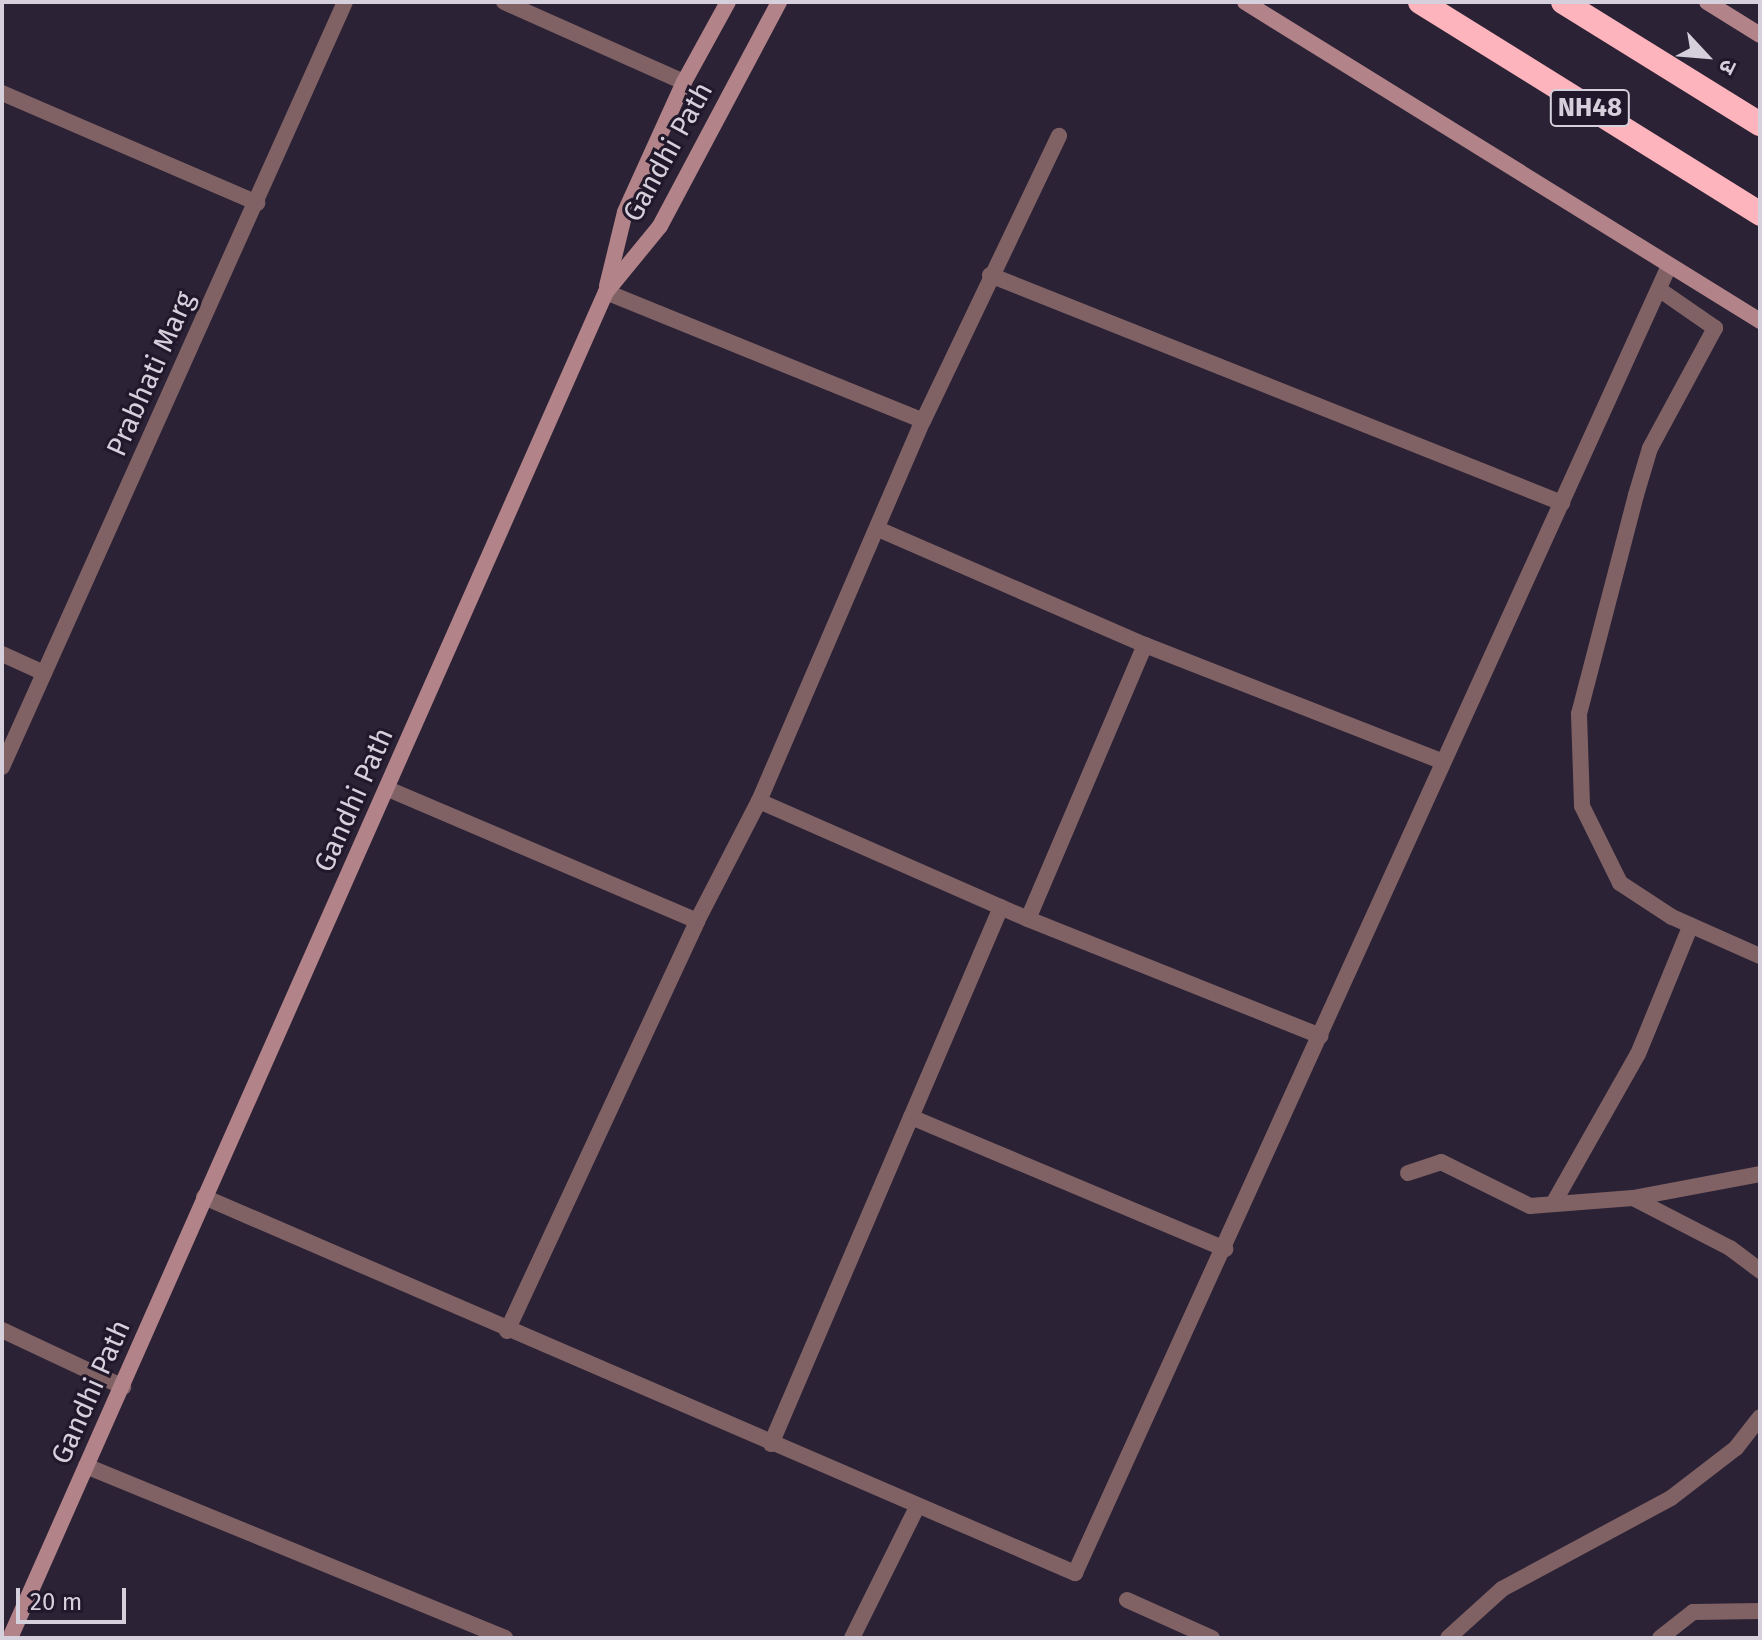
<!DOCTYPE html>
<html>
<head>
<meta charset="utf-8">
<style>
	body { margin:0 }
	#map { position:relative; width:1762px; height:1640px; overflow:hidden; background:#2b2235; font-family:"Fira Sans","Noto Sans Devanagari",sans-serif }
	div>[style] { position:absolute }
	.street>* { height:16px; margin:-8px; padding:0 8px; transform-origin:8px; border-radius:8px; background:#806265 }
	.secondary>* { height:16px; margin:-8px; padding:0 8px; transform-origin:8px; border-radius:8px; background:#b28388 }
	.highway>* { height:24px; margin:-12px; padding:0 12px; transform-origin:12px; border-radius:12px; background:#fdb4bc }
	span { translate:-50% -50%; white-space:nowrap; text-align:center; line-height:1.15; -webkit-text-stroke:6px #21182b; paint-order:stroke }
	.shield-label span { padding:2px 6px; background:#21182b; border:2px solid; border-radius:6px; -webkit-text-stroke-width:0 }
	.shield-label { font-size:26px; color:#d5d0dc; font-weight:700 }
	.street-label { font-size:28px; color:#d5d0dc }
	.frame { position:absolute; inset:0; border:4px solid #d5d0dc; pointer-events:none }
	.north { position:absolute; left:1666px; top:16px; width:80px; height:80px; -webkit-text-stroke:6px #21182b; paint-order:stroke; rotate:116deg; font-size:22px; font-weight:700; line-height:32px; text-align:center; color:#d5d0dc }
	.north::after { content:''; display:block; margin:auto; width:28px; height:36px; background:#d5d0dc; clip-path:polygon(50% 0,100% 100%,50% 72%,0 100%) }
	.scale { position:absolute; left:16px; top:1588px; width:110px; height:36px; box-sizing:border-box; border:4px solid #d5d0dc; border-top:0; padding-left:10px; font-size:24px; line-height:28px; white-space:nowrap; color:#d5d0dc; -webkit-text-stroke:6px #21182b; paint-order:stroke }
</style>
</head>
<body>
<div id="map">
	<div class="street">
		<div style="left:504px;top:2px;width:197px;rotate:24deg"></div>
		<div style="left:2px;top:93px;width:278px;rotate:23.3deg"></div>
		<div style="left:990px;top:275px;width:616px;rotate:21.73deg"></div>
		<div style="left:1660px;top:290px;width:67px;rotate:34.6deg"></div>
		<div style="left:1715px;top:328px;width:136px;rotate:118.4deg"></div>
		<div style="left:1650px;top:448px;width:49px;rotate:106.6deg"></div>
		<div style="left:1636px;top:495px;width:226px;rotate:104.6deg"></div>
		<div style="left:1579px;top:714px;width:92px;rotate:88.1deg"></div>
		<div style="left:1582px;top:806px;width:86px;rotate:63.7deg"></div>
		<div style="left:1620px;top:883px;width:62px;rotate:33.2deg"></div>
		<div style="left:1672px;top:917px;width:96px;rotate:23.9deg"></div>
		<div style="left:606px;top:292px;width:342px;rotate:22.1deg"></div>
		<div style="left:878px;top:529px;width:291px;rotate:23.5deg"></div>
		<div style="left:1145px;top:645px;width:320px;rotate:21.4deg"></div>
		<div style="left:2px;top:654px;width:46px;rotate:24.3deg"></div>
		<div style="left:2px;top:767px;width:838px;rotate:-65.85deg"></div>
		<div style="left:388px;top:789px;width:336px;rotate:23.1deg"></div>
		<div style="left:759px;top:801px;width:294px;rotate:23.7deg"></div>
		<div style="left:1028px;top:919px;width:315px;rotate:21.8deg"></div>
		<div style="left:1028px;top:919px;width:298px;rotate:-66.9deg"></div>
		<div style="left:911px;top:1117px;width:341px;rotate:22.8deg"></div>
		<div style="left:1408px;top:1173px;width:35px;rotate:-18deg"></div>
		<div style="left:1441px;top:1162px;width:99px;rotate:26.3deg"></div>
		<div style="left:1530px;top:1206px;width:103px;rotate:-4.4deg"></div>
		<div style="left:1633px;top:1198px;width:129px;rotate:-10.7deg"></div>
		<div style="left:204px;top:1197px;width:949px;rotate:23.35deg"></div>
		<div style="left:1075px;top:1573px;width:1436px;rotate:-65.56deg"></div>
		<div style="left:1633px;top:1198px;width:109px;rotate:27.3deg"></div>
		<div style="left:1730px;top:1248px;width:38px;rotate:37deg"></div>
		<div style="left:1553px;top:1204px;width:172px;rotate:-60.5deg"></div>
		<div style="left:1638px;top:1054px;width:139px;rotate:-67.7deg"></div>
		<div style="left:2px;top:1330px;width:134px;rotate:25.2deg"></div>
		<div style="left:507px;top:1331px;width:452px;rotate:-65.1deg"></div>
		<div style="left:697px;top:921px;width:135px;rotate:-62.7deg"></div>
		<div style="left:759px;top:801px;width:414px;rotate:-66.7deg"></div>
		<div style="left:923px;top:421px;width:316px;rotate:-64.5deg"></div>
		<div style="left:771px;top:1444px;width:584px;rotate:-66.81deg"></div>
		<div style="left:86px;top:1466px;width:453px;rotate:22.3deg"></div>
		<div style="left:1127px;top:1600px;width:93px;rotate:24.1deg"></div>
		<div style="left:852px;top:1638px;width:148px;rotate:-63.6deg"></div>
		<div style="left:1448px;top:1638px;width:73px;rotate:-42.2deg"></div>
		<div style="left:1502px;top:1589px;width:192px;rotate:-28.3deg"></div>
		<div style="left:1671px;top:1498px;width:82px;rotate:-37.6deg"></div>
		<div style="left:1736px;top:1448px;width:39px;rotate:-52deg"></div>
		<div style="left:1660px;top:1638px;width:42px;rotate:-38.2deg"></div>
		<div style="left:1693px;top:1612px;width:67px;rotate:-0.9deg"></div>
	</div>
	<div class="secondary">
		<div style="left:1245px;top:2px;width:606px;rotate:31.77deg"></div>
		<div style="left:1707px;top:2px;width:62px;rotate:31.9deg"></div>
		<div style="left:607px;top:286px;width:76px;rotate:-76.3deg"></div>
		<div style="left:625px;top:212px;width:143px;rotate:-65.6deg"></div>
		<div style="left:684px;top:82px;width:91px;rotate:-61.2deg"></div>
		<div style="left:10px;top:1638px;width:1472px;rotate:-66.12deg"></div>
		<div style="left:606px;top:292px;width:85px;rotate:-50.7deg"></div>
		<div style="left:660px;top:226px;width:254px;rotate:-62deg"></div>
	</div>
	<div class="highway">
		<div style="left:1420px;top:2px;width:401px;rotate:31.9deg"></div>
		<div style="left:1563px;top:2px;width:232px;rotate:31.8deg"></div>
	</div>
	<div class="shield-label">
		<span style="left:1590px;top:108px">NH48</span>
	</div>
	<div class="street-label">
		<span style="left:668px;top:152px;rotate:-61deg">Gandhi Path</span>
		<span style="left:151px;top:374px;rotate:-66deg">Prabhati Marg</span>
		<span style="left:354px;top:800px;rotate:-66deg">Gandhi Path</span>
		<span style="left:91px;top:1392px;rotate:-66deg">Gandhi Path</span>
	</div>
	<div class="frame"></div>
	<div class="north">उ</div>
	<div class="scale">20 m</div>
</div>
</body>
</html>
